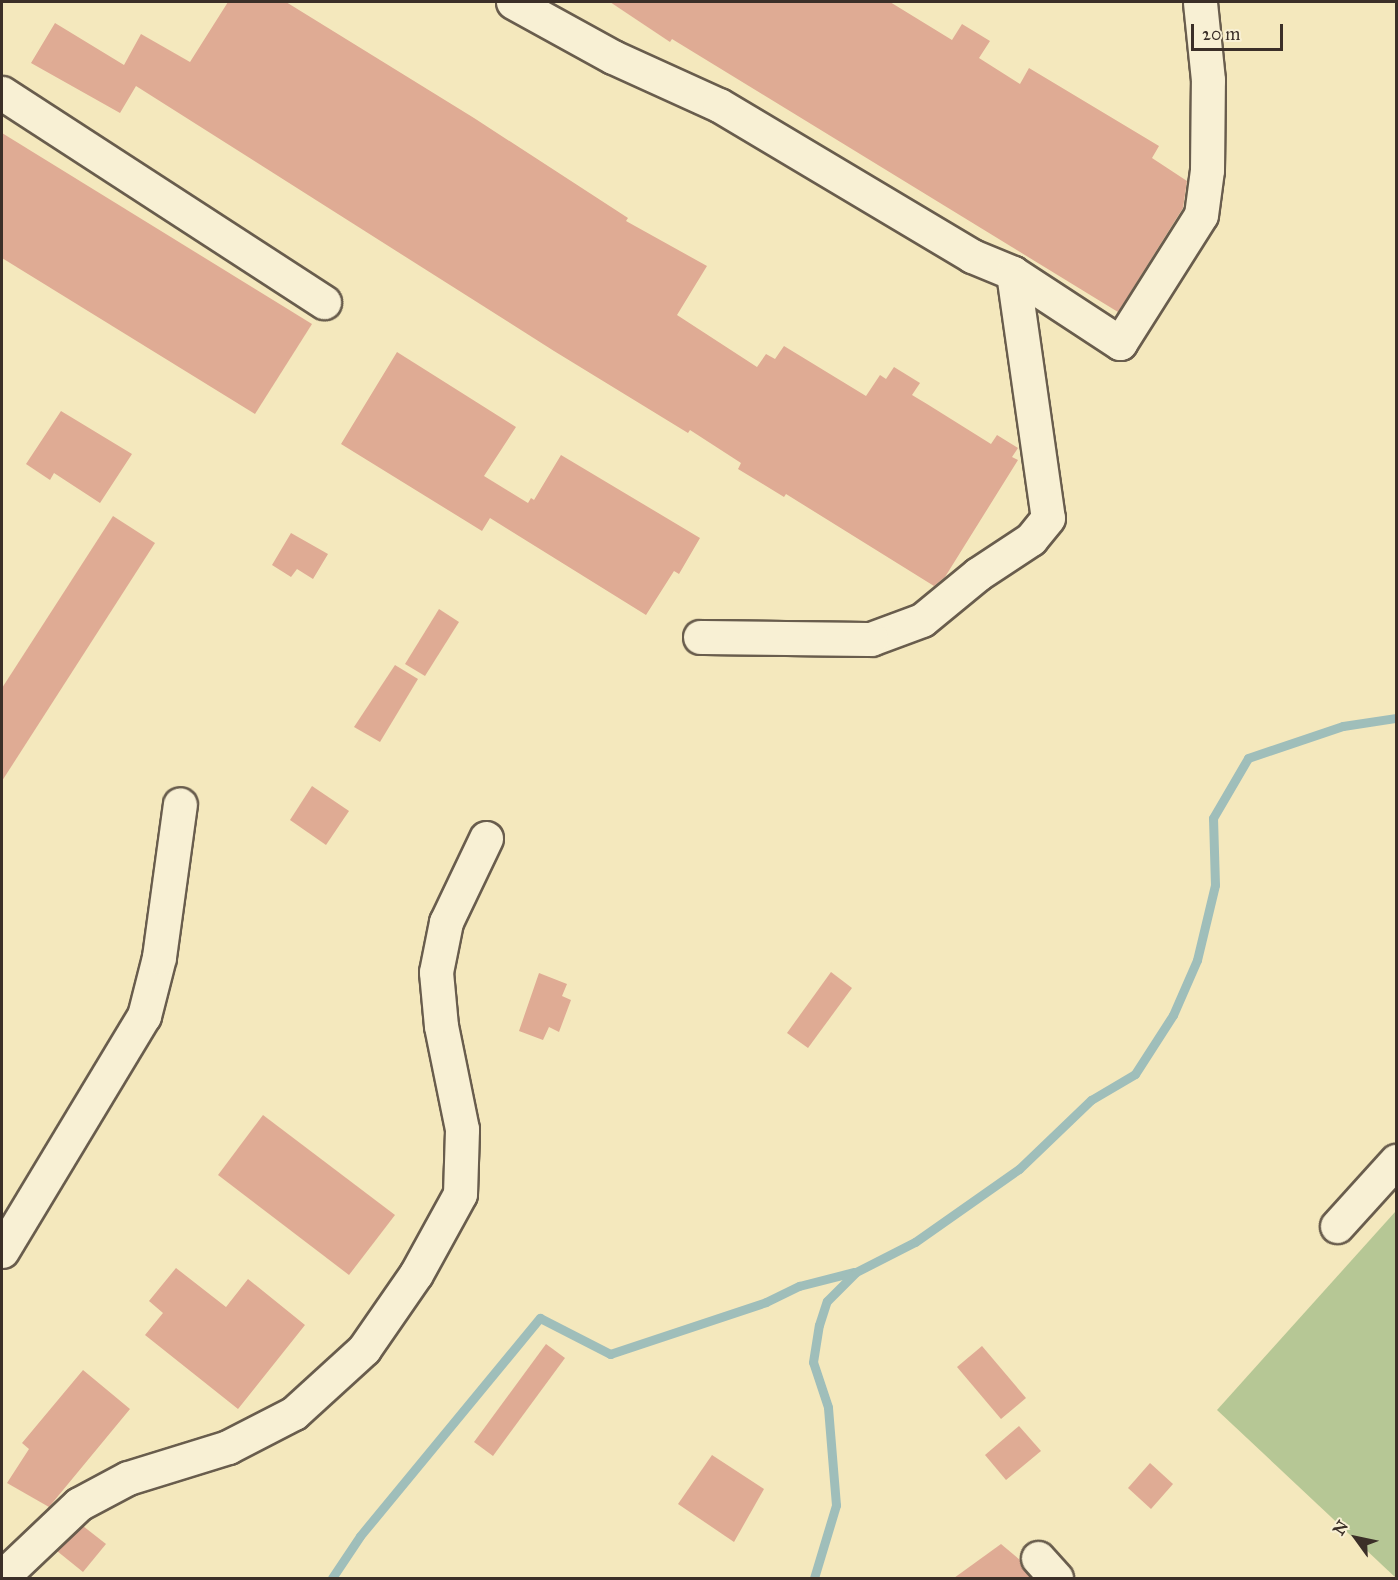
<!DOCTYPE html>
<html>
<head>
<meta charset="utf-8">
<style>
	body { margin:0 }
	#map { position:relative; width:1398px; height:1580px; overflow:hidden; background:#f4e8bd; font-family:"IM FELL Great Primer",serif }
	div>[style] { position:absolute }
	.green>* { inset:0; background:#b6c795 }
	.stream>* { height:9px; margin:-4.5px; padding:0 4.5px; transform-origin:4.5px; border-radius:4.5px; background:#9fbeba }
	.building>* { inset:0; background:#dfab94 }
	.roads { filter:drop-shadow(2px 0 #695d4d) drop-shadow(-2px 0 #695d4d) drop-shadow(0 2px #695d4d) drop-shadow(0 -2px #695d4d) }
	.minor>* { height:33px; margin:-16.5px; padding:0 16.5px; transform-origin:16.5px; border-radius:16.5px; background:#f8f0d4 }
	span { translate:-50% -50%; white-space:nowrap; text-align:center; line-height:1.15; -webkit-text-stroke:4.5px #f8f0d4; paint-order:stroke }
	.frame { position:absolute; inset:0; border:3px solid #3b2f28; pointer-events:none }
	.north { position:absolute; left:1326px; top:1508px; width:60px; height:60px; -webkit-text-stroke:4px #f8f0d4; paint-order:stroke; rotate:303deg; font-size:16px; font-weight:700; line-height:24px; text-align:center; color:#3b2f28 }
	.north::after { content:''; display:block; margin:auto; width:21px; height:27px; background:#3b2f28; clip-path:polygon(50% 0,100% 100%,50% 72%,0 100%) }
	.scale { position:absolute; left:1191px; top:24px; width:92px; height:27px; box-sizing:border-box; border:3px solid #3b2f28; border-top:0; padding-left:8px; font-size:18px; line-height:21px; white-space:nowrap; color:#3b2f28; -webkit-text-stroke:4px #f8f0d4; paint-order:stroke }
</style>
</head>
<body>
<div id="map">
	<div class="green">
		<div style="clip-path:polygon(1395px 1212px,1396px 1213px,1396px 1578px,1217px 1410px)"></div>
	</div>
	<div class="stream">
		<div style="left:332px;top:1578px;width:50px;rotate:-56.3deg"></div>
		<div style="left:360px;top:1536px;width:283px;rotate:-50.5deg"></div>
		<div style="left:540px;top:1318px;width:79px;rotate:27.2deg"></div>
		<div style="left:610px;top:1354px;width:164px;rotate:-18.4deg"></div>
		<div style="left:766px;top:1302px;width:37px;rotate:-26deg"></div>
		<div style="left:799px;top:1286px;width:57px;rotate:-14.3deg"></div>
		<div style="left:814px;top:1578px;width:76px;rotate:-73.2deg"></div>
		<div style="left:836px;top:1505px;width:98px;rotate:-94.7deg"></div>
		<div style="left:828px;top:1407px;width:47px;rotate:-108.4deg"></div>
		<div style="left:813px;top:1362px;width:37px;rotate:-81deg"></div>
		<div style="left:819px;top:1325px;width:25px;rotate:-72deg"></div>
		<div style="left:827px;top:1301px;width:41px;rotate:-45deg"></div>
		<div style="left:856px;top:1272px;width:66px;rotate:-27deg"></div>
		<div style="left:915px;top:1242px;width:127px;rotate:-35.1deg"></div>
		<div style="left:1019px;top:1169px;width:100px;rotate:-43.8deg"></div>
		<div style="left:1091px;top:1100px;width:51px;rotate:-30.6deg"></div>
		<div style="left:1135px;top:1074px;width:70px;rotate:-57.2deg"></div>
		<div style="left:1173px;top:1015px;width:60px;rotate:-66.4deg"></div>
		<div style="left:1197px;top:960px;width:77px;rotate:-76.5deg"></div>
		<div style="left:1215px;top:885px;width:67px;rotate:-91.7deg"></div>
		<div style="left:1213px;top:818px;width:69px;rotate:-59.7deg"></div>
		<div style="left:1248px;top:758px;width:100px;rotate:-18.6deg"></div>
		<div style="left:1343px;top:726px;width:54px;rotate:-8.6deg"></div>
	</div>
	<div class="building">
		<div style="clip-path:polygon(228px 2px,286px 2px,474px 118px,628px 218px,626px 221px,707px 266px,677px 315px,757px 367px,766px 354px,775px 359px,784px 346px,866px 396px,880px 375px,886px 379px,894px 367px,920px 383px,912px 395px,927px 404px,991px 444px,997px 435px,1018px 448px,1012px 457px,1018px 460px,945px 577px,934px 586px,786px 494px,784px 497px,738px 469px,741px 463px,690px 430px,688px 433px,554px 351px,136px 86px,120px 113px,31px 63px,55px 23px,124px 65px,141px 34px,190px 62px)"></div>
		<div style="clip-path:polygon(610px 2px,890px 2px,952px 40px,962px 24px,990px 41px,979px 58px,1020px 84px,1029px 68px,1159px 146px,1152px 158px,1187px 181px,1183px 208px,1118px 312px,672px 39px,670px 42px)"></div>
		<div style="clip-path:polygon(2px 133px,312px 324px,255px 414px,2px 258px)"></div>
		<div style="clip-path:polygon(397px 352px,516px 427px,484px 476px,528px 503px,531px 498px,534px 500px,561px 455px,700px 538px,679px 574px,674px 571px,646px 615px,490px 518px,482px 531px,341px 444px)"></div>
		<div style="clip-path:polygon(61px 411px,132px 454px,100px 503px,54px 473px,50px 480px,26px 464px)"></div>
		<div style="clip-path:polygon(113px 516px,155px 543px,2px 781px,2px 688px)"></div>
		<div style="clip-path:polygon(291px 533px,328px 554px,313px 579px,297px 569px,291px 577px,272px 565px)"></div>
		<div style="clip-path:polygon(439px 609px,459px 622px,425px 676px,405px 664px)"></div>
		<div style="clip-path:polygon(395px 665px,418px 679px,380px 742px,354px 727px)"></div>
		<div style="clip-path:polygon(312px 786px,349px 811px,326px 845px,290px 820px)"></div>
		<div style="clip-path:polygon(831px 972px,852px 988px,808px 1048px,787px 1033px)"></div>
		<div style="clip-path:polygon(539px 973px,567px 984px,562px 996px,571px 1000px,559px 1032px,549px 1027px,543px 1040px,519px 1031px)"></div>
		<div style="clip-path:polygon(263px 1115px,395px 1215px,349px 1275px,218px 1175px)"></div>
		<div style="clip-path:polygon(176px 1268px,226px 1307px,248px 1279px,305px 1325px,238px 1409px,145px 1335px,163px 1313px,149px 1301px)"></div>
		<div style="clip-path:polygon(546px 1344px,565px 1358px,493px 1456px,474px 1442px)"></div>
		<div style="clip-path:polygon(982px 1346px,1026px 1398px,1001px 1419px,957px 1367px)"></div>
		<div style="clip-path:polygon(83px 1370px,130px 1409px,49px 1507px,7px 1483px,29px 1449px,22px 1443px)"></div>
		<div style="clip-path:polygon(1019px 1426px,1041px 1451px,1006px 1480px,985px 1455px)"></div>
		<div style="clip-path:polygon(712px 1455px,764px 1489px,734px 1542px,678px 1504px)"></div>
		<div style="clip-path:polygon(1150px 1463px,1173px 1484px,1151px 1509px,1128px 1488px)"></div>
		<div style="clip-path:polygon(83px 1526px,106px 1544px,83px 1572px,57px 1551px)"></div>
		<div style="clip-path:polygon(1001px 1544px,1020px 1560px,1031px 1578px,954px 1578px)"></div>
	</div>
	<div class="roads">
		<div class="minor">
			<div style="left:513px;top:2px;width:114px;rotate:28.8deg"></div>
			<div style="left:613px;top:57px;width:116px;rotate:24.4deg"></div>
			<div style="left:719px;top:105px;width:295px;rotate:30.8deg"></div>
			<div style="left:972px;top:256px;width:44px;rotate:22.5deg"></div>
			<div style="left:1013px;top:273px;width:247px;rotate:81.9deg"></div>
			<div style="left:1048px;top:518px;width:27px;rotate:129deg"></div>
			<div style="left:1031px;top:539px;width:64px;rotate:146.6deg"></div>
			<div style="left:978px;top:574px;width:72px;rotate:140.6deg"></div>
			<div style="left:922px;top:620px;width:54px;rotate:159.6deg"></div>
			<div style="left:871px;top:639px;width:171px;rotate:-179.3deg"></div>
			<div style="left:2px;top:93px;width:384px;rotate:33deg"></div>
			<div style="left:1013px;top:273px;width:128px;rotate:33.2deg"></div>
			<div style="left:1120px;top:343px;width:151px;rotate:-57.7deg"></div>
			<div style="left:1201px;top:215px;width:45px;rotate:-82.4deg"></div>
			<div style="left:1207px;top:170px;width:90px;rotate:-89.4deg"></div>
			<div style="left:1208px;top:80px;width:78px;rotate:-95.9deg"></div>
			<div style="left:1337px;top:1226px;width:88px;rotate:-47.8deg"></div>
			<div style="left:2px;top:1251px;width:275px;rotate:-58.9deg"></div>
			<div style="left:144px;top:1016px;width:61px;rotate:-75.7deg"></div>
			<div style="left:159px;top:957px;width:154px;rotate:-82.2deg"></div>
			<div style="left:1038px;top:1558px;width:27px;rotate:48deg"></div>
			<div style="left:2px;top:1577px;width:106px;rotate:-43.5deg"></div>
			<div style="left:79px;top:1504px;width:55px;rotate:-28deg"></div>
			<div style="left:128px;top:1478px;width:105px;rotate:-17.2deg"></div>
			<div style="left:228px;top:1447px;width:74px;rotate:-27.3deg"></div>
			<div style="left:294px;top:1413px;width:95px;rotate:-42.4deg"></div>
			<div style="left:364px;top:1349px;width:91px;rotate:-55.3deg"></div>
			<div style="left:416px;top:1274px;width:91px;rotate:-61.2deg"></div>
			<div style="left:460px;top:1194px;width:65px;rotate:-88.2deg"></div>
			<div style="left:462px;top:1129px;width:105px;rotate:-101.5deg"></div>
			<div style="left:441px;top:1026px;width:54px;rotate:-95.3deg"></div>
			<div style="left:436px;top:972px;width:51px;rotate:-78.7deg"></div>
			<div style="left:446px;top:922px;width:93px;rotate:-64.5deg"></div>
		</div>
	</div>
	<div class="frame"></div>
	<div class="north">N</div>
	<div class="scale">20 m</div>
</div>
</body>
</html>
